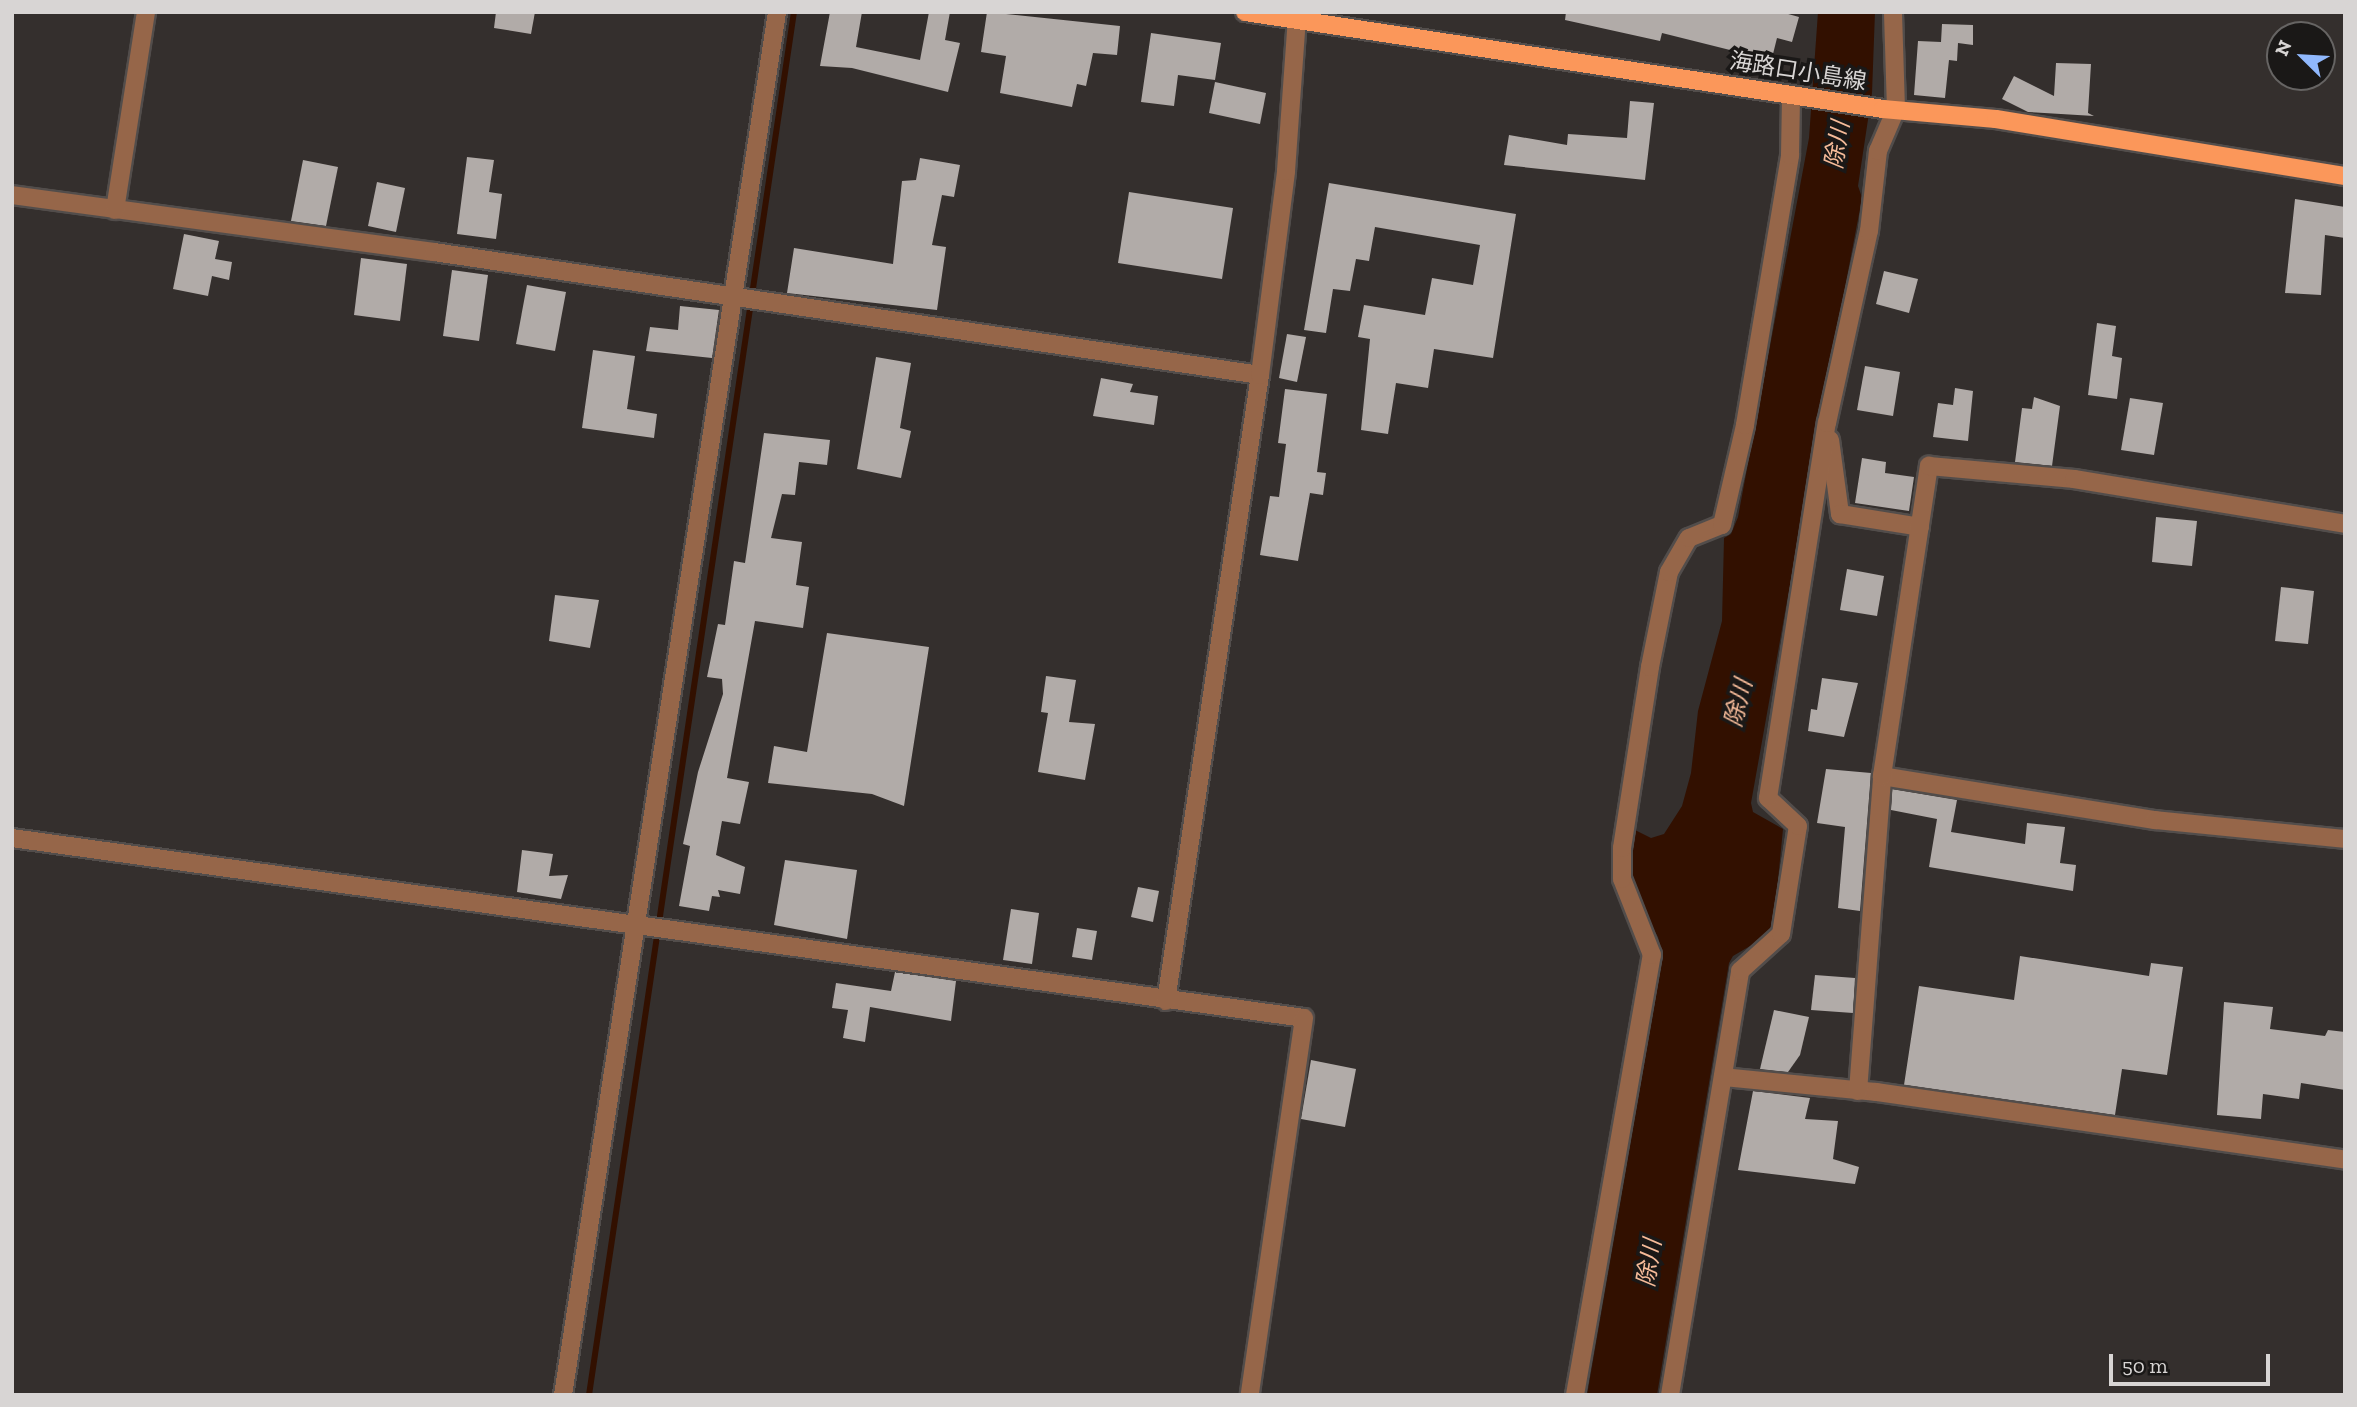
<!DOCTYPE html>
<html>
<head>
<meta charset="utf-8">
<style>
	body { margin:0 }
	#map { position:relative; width:2357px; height:1407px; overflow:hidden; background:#342f2d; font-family:"Zilla Slab","Noto Sans JP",serif }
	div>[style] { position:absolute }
	.water>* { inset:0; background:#321000 }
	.stream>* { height:6px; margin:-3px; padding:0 3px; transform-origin:3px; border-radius:3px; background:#321000 }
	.building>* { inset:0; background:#b1aba8 }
	.roads { filter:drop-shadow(2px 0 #524d4b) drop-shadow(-2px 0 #524d4b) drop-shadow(0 2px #524d4b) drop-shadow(0 -2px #524d4b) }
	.minor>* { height:18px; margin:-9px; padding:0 9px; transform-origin:9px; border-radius:9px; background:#966649 }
	.major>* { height:18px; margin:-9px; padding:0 9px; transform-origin:9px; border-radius:9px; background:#fb975a }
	span { translate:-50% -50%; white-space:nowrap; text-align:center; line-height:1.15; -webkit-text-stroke:7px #1a1817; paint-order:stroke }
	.street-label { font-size:23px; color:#d8d5d4 }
	.water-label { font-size:24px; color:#f6bb99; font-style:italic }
	.frame { position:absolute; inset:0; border:14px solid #d8d5d4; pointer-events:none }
	.north { position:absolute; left:2266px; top:21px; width:70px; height:70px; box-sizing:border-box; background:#1a1817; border:2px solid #666463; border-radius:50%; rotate:294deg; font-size:19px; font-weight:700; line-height:28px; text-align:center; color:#d8d5d4 }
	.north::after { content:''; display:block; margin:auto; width:24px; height:32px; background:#90b8fd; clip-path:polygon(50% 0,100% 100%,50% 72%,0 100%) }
	.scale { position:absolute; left:2109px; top:1354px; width:161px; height:32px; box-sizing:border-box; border:4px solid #d8d5d4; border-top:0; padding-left:9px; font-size:21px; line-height:24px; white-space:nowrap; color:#d8d5d4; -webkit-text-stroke:5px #1a1817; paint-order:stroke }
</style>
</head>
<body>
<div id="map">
	<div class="water">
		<div style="clip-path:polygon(1818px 12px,1875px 12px,1872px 93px,1858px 186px,1865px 206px,1860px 209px,1817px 433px,1751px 803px,1753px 812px,1783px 829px,1774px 921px,1767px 936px,1733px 956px,1729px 963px,1657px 1395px,1587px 1395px,1663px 956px,1658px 937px,1632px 892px,1629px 859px,1633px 829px,1651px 838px,1664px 834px,1682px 806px,1691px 773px,1698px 711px,1722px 621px,1724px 538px,1731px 534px,1738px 517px,1809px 138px)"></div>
	</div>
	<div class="stream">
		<div style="left:589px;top:1395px;width:1398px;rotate:-81.57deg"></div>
	</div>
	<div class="building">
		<div style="clip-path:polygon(496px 12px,535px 12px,531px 34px,494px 28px)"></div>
		<div style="clip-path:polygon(830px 12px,862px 12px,856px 47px,920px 60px,929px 12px,950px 12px,945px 40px,960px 43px,948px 92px,852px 68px,820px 66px)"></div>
		<div style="clip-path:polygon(987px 12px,1120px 26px,1117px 55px,1093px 53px,1086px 86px,1077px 84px,1072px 107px,1000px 93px,1006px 56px,981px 52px)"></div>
		<div style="clip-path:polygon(1566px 12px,1781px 12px,1799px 17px,1792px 42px,1777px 38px,1769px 70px,1740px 63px,1742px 53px,1662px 33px,1660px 41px,1565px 20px)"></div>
		<div style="clip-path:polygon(1942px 24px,1973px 25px,1973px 45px,1958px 43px,1957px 61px,1949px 60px,1945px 98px,1914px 95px,1918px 41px,1941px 42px)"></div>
		<div style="clip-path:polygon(1151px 33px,1221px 43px,1215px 80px,1178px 75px,1174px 106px,1141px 102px)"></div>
		<div style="clip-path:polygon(2056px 63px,2091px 64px,2088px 113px,2094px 116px,2028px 112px,2002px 99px,2014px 76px,2054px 96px)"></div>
		<div style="clip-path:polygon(1215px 82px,1266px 93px,1260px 124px,1209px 113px)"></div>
		<div style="clip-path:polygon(1630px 101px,1654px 103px,1645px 180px,1504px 165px,1509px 135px,1567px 145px,1568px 134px,1627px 138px)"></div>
		<div style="clip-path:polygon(467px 157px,494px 160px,489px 192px,502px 194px,496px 239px,457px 234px)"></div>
		<div style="clip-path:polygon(920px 158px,960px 165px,954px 197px,942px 195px,932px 245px,946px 247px,937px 310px,787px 293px,794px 248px,893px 264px,902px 181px,916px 180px)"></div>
		<div style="clip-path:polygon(303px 160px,338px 167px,326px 226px,291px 221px)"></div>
		<div style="clip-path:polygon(377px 182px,405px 188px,396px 232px,368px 226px)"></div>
		<div style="clip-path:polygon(1329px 183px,1516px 214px,1493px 358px,1434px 349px,1428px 388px,1396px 383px,1388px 434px,1361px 430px,1370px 339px,1358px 337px,1364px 305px,1425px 315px,1432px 278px,1473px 285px,1480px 245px,1375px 227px,1369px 261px,1356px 259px,1350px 291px,1333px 289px,1326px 333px,1304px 330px)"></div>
		<div style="clip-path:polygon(1129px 192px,1233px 208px,1222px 279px,1118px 263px)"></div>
		<div style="clip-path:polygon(2295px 199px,2345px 207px,2345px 238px,2325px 235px,2321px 295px,2285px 293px)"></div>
		<div style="clip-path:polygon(184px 234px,219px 241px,215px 259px,232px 262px,229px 280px,212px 276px,208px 296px,173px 289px)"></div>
		<div style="clip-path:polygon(361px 258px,407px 264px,400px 321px,354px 315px)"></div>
		<div style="clip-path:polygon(452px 270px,488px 275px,479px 341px,443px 336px)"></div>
		<div style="clip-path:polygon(1884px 271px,1918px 279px,1909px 313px,1876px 304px)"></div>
		<div style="clip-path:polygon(527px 285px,566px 292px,555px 351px,516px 344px)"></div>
		<div style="clip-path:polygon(680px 306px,719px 310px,712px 358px,646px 351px,650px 327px,678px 330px)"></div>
		<div style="clip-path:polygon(2097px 323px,2116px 326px,2112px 356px,2122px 358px,2117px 399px,2088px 395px)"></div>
		<div style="clip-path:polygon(1287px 334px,1306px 337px,1297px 382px,1279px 378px)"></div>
		<div style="clip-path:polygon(593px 350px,635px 356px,627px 409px,657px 414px,654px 438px,582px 428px)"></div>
		<div style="clip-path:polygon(876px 357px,911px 363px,900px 428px,911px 431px,901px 478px,857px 469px)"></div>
		<div style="clip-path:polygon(1865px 366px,1900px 372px,1893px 416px,1857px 410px)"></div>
		<div style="clip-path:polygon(1101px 378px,1133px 384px,1130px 392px,1158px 396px,1154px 425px,1093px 416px)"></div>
		<div style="clip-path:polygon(1955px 388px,1973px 391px,1968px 441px,1933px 437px,1938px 403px,1953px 405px)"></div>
		<div style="clip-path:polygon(1285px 389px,1327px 394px,1317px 472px,1326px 473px,1323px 495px,1310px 493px,1298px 561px,1260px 555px,1270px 496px,1279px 497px,1286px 444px,1278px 443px)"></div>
		<div style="clip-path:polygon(2034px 397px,2060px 406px,2052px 466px,2015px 462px,2022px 408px,2032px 409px)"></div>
		<div style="clip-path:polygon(2130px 398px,2163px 403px,2154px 455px,2121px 450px)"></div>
		<div style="clip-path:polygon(764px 433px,830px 440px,827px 465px,799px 462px,795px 495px,782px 494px,771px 538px,802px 542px,796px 585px,809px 587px,803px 628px,755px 621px,727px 778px,749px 782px,740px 824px,722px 821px,716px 855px,745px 867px,740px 894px,718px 890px,720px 897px,712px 896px,709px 911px,679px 906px,690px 846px,683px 844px,698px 772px,723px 694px,722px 679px,707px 677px,718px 624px,725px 625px,734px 561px,745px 563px)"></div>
		<div style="clip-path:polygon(1862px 458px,1886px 462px,1885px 473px,1914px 477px,1909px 511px,1855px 503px)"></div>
		<div style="clip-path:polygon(2156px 517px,2197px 521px,2192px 566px,2152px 562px)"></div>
		<div style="clip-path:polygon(1847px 569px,1884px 576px,1877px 616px,1840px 610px)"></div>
		<div style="clip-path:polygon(2281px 587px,2314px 591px,2308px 644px,2275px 641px)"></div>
		<div style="clip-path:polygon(555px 595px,599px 600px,590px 648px,549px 641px)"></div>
		<div style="clip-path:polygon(827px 633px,929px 647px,904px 806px,872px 794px,768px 783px,774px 746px,807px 752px)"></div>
		<div style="clip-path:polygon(1046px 676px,1076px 680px,1069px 722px,1095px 724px,1085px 780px,1038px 772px,1048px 713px,1041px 712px)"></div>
		<div style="clip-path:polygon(1822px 678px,1858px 683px,1844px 737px,1808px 731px,1811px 709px,1817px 710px)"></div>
		<div style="clip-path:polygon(1826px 769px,1871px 773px,1860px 911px,1838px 908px,1845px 827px,1817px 823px)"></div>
		<div style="clip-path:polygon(1892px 789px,1957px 800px,1951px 832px,2025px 844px,2027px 823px,2065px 827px,2060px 863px,2076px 865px,2073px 891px,1929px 867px,1937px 819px,1891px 810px)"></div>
		<div style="clip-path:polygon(522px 850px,553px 854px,549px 876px,568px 875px,561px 899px,517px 892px)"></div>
		<div style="clip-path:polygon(785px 860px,857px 870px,847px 939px,774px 925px)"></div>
		<div style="clip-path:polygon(1138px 887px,1159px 891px,1153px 922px,1131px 917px)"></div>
		<div style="clip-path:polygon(1011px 909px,1039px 913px,1032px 964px,1003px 960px)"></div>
		<div style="clip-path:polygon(1077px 928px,1097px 931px,1092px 960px,1072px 957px)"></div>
		<div style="clip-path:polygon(2020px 956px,2149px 976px,2151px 963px,2183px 967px,2167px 1075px,2122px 1069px,2115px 1115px,1904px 1085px,1919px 986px,2014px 1000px)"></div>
		<div style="clip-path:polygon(895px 972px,956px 981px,951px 1021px,870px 1007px,865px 1042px,843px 1038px,848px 1010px,832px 1008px,836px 983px,891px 991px)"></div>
		<div style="clip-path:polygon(1815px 975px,1855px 978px,1853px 1013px,1811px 1010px)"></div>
		<div style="clip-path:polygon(2224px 1002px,2273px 1007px,2270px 1029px,2325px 1036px,2328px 1030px,2345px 1032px,2345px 1090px,2301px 1083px,2299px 1099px,2263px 1094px,2261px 1119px,2217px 1115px)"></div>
		<div style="clip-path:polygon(1774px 1010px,1809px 1017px,1800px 1055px,1788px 1072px,1760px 1069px)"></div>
		<div style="clip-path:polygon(1311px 1060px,1356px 1069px,1345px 1127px,1301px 1119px)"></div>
		<div style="clip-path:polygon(1753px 1091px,1810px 1098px,1805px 1119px,1838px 1121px,1833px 1159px,1859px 1167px,1855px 1184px,1738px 1170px)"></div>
	</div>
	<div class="roads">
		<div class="minor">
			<div style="left:12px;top:195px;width:426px;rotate:7.7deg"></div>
			<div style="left:434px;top:252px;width:835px;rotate:8.47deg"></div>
			<div style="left:115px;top:210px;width:200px;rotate:-81.1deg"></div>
			<div style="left:1830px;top:440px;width:75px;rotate:82.3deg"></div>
			<div style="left:1840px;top:514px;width:81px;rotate:9.2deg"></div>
			<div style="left:1882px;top:776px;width:277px;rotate:9.2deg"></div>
			<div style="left:2155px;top:820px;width:191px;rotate:5.7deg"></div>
			<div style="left:12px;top:838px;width:1304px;rotate:7.93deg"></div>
			<div style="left:1304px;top:1018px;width:381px;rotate:98.2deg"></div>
			<div style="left:1166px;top:1001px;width:633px;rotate:-81.46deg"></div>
			<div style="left:1260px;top:375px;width:206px;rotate:-82.7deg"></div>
			<div style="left:1286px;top:171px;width:152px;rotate:-85.9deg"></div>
			<div style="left:1723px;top:1077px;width:154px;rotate:5.6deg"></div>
			<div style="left:1876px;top:1092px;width:474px;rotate:8.2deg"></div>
			<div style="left:1858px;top:1091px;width:316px;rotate:-85.6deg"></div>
			<div style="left:1882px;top:776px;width:314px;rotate:-81.4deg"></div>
			<div style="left:1929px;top:466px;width:146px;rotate:5.1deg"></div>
			<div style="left:2074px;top:479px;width:275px;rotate:9.4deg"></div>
			<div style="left:563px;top:1395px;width:1399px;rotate:-81.2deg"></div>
			<div style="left:1575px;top:1395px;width:447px;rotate:-80.1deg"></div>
			<div style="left:1652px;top:955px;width:82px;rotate:-111.5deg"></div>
			<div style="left:1622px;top:879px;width:31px;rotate:-90deg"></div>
			<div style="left:1622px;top:848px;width:183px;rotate:-81.2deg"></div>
			<div style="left:1650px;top:667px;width:97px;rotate:-78.7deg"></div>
			<div style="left:1669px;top:572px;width:39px;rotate:-60deg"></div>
			<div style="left:1689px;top:538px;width:35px;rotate:-22deg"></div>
			<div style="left:1722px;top:525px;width:103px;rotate:-77deg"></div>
			<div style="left:1745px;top:425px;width:274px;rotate:-80.5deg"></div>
			<div style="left:1790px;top:155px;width:60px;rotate:-89deg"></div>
			<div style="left:1670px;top:1395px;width:430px;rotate:-80.6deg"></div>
			<div style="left:1740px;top:971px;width:55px;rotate:-42.1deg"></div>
			<div style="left:1781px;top:934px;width:109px;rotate:-81.1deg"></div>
			<div style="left:1798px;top:826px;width:41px;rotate:-137deg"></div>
			<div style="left:1768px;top:798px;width:380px;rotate:-81.1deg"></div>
			<div style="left:1827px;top:423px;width:197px;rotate:-77.7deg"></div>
			<div style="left:1869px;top:231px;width:81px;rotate:-83.6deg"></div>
			<div style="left:1878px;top:151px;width:46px;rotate:-66.8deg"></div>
			<div style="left:1896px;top:109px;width:97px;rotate:-91.8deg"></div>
		</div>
		<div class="major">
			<div style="left:1245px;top:12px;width:645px;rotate:8.64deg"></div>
			<div style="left:1883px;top:109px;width:113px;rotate:5.1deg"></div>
			<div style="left:1996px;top:119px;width:354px;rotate:9.3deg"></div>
		</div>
	</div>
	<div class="street-label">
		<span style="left:1798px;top:71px;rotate:9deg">海路口小島線</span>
	</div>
	<div class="water-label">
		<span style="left:1837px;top:145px;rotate:-81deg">除川</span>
		<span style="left:1738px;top:703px;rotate:-76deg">除川</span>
		<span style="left:1649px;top:1263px;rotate:-81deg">除川</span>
	</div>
	<div class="frame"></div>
	<div class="north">N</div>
	<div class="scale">50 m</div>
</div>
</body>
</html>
